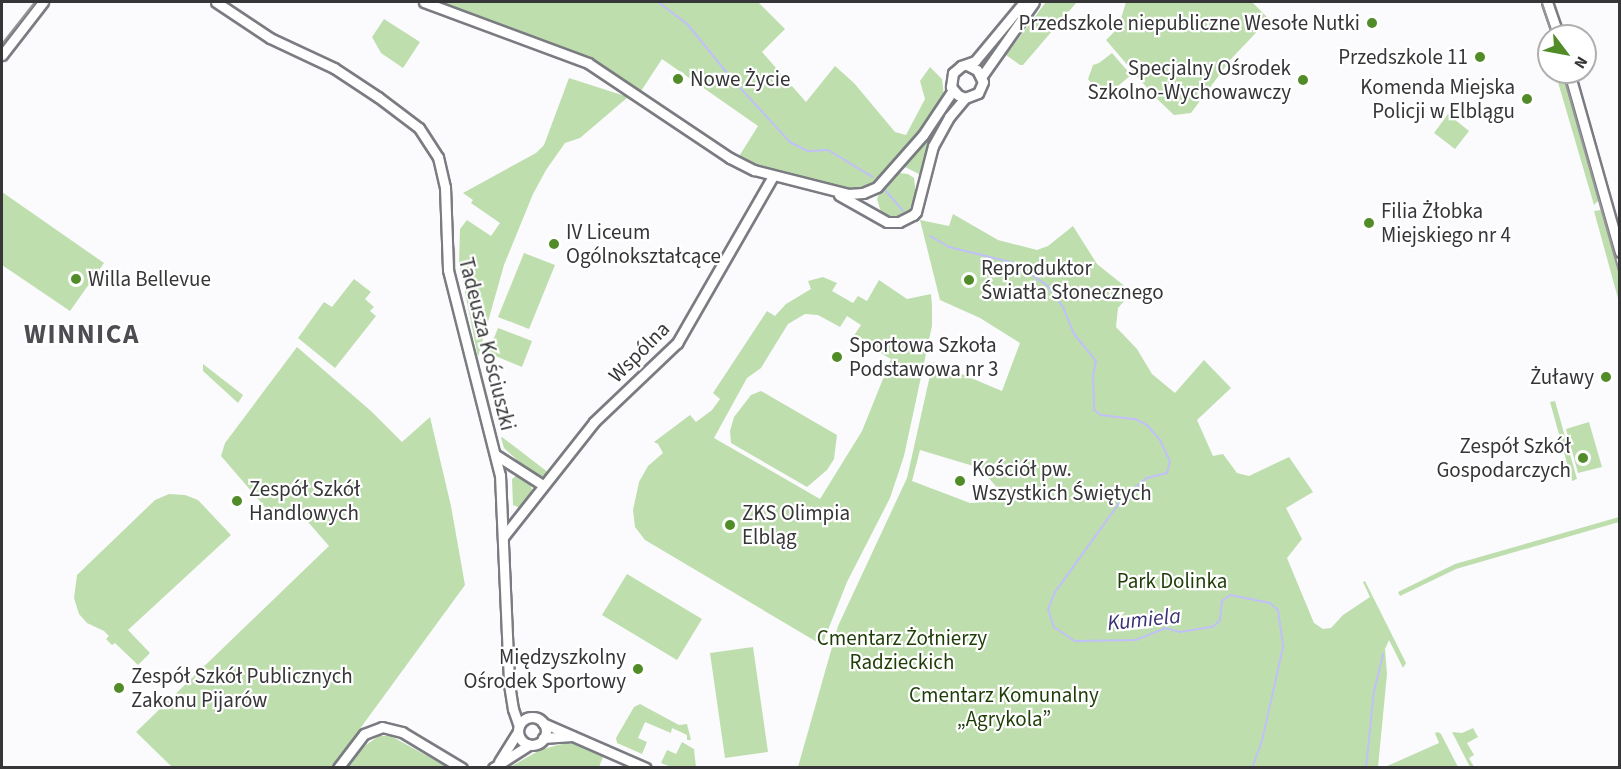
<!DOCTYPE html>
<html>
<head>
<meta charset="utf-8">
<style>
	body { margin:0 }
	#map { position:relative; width:1621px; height:769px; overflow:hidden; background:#fbfbfe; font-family:"Source Sans 3",sans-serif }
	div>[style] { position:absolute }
	.green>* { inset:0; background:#bedeae }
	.stream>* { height:2px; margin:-1px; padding:0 1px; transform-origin:1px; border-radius:1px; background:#c1c0f9 }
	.roads { filter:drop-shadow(2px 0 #7b7c82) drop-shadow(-2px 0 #7b7c82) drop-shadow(0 2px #7b7c82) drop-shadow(0 -2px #7b7c82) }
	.secondary>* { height:9px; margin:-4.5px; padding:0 4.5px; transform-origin:4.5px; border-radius:4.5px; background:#fff }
	.secondary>.ring { margin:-4.5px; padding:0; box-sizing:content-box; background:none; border:9px solid #fff; border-radius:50% }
	.tram>* { height:1.5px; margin:-0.75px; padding:0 0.75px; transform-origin:0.75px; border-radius:0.75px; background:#969699 }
	.dots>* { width:16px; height:16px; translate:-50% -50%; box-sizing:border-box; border:3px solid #fff; border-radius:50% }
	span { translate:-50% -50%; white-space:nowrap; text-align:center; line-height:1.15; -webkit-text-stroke:4.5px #fff; paint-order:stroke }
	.poi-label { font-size:21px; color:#363639 }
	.right { translate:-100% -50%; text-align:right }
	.left { translate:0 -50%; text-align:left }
	.street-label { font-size:21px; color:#363639 }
	.park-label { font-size:21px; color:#1e3d07 }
	.water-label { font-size:22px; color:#393173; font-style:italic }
	.district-label { font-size:27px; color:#4c4c52; font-weight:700; letter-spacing:1.5px }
	.frame { position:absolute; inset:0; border:3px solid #363639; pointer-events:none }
	.north { position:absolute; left:1537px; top:24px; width:60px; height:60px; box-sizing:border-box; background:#fff; border:2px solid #afafb0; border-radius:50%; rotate:122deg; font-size:16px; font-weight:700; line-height:24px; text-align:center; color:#363639 }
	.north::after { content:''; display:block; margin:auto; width:21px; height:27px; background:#518c29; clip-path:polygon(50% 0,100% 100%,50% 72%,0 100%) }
</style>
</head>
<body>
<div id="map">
	<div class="green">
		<div style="clip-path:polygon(439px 2px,758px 2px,785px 29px,762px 52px,806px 102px,835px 66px,854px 83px,895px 132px,906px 135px,925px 99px,920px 81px,930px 67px,942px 79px,944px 96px,913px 141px,888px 170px,873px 184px,862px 190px,852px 190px,762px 169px,738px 158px,758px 126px,662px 59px,641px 91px,595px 61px,570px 50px)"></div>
		<div style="clip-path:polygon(1046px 2px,1077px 2px,1023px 65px,1020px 65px,1006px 55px)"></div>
		<div style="clip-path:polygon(1126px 2px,1252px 2px,1269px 19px,1232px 58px,1191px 113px,1174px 115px,1154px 96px,1106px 40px,1118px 28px)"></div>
		<div style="clip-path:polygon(384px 19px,420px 42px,403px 68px,381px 53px,372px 37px)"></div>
		<div style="clip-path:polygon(1112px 53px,1131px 75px,1104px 98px,1088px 79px,1093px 65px,1099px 63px)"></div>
		<div style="clip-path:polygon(1555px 72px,1564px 72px,1600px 199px,1594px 205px)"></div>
		<div style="clip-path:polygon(569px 78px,628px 97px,580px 138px,565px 143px,546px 170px,533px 194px,504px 265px,478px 357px,459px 263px,460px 229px,467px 220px,491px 236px,500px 223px,471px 203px,473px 200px,463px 193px,536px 153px,544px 145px)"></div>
		<div style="clip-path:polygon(1448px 114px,1469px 131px,1455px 149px,1434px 133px)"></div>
		<div style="clip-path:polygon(942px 116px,944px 118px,930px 143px,921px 175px,903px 166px)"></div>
		<div style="clip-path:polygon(899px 173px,908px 174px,914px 178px,916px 196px,908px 212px,893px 219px,881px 212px,877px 199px,881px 189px)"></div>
		<div style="clip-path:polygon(2px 192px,104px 263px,70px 311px,2px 265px)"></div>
		<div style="clip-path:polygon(1601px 210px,1604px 213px,1619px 268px,1619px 302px,1594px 211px)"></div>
		<div style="clip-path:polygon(evenodd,953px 214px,998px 240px,1037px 250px,1048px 246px,1073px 226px,1097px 264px,1132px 292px,1118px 308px,1116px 327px,1137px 349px,1152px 374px,1175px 393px,1204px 360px,1231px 388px,1197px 420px,1213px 456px,1223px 454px,1237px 473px,1249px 476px,1289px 457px,1313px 492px,1286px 508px,1302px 539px,1287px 558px,1314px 623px,1323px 629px,1331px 628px,1343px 615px,1370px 597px,1363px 582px,1365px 581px,1406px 663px,1403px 668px,1389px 640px,1385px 649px,1387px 674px,1378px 767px,798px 767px,838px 626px,907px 478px,933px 362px,1002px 391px,1020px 343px,980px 318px,940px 300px,920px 220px,949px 226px,953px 214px,920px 450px,980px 468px,1000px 491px,998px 501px,970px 503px,912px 481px,920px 450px)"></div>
		<div style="clip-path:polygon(450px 247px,455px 247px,456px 274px,491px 409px,488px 410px,459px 297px)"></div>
		<div style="clip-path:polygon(524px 253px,555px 265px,529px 329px,498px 317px)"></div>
		<div style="clip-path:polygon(evenodd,823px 277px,837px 283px,832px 291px,853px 303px,858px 296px,867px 301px,879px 280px,907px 299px,931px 294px,932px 306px,932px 326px,904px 456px,890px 498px,847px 582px,822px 645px,645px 540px,635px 527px,633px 510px,639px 482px,648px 466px,663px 453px,658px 444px,654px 442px,690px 415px,696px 422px,712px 410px,720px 399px,713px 393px,767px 311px,775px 316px,786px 304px,811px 289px,808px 281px,823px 277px,805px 314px,818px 315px,840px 327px,847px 316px,861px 325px,853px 337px,891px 359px,862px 431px,820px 499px,714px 438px,747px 378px,761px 368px,788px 324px,805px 314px)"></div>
		<div style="clip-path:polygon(354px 279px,371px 292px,365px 299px,374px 307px,370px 311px,376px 316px,335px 368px,298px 338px,324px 302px,332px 307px)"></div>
		<div style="clip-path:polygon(498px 328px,532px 341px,522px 367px,488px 353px)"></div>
		<div style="clip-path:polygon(297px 347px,371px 411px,402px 442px,430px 417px,451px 506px,465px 585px,332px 767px,172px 767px,136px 732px,329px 546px,294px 506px,278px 522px,221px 456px,225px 443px)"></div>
		<div style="clip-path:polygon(203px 364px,243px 395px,238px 403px,203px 371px)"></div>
		<div style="clip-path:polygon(761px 391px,837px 435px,834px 459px,827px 470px,807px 487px,731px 443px,730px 431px,734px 417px,751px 395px)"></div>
		<div style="clip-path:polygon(1555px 401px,1577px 479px,1572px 481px,1550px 402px)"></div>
		<div style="clip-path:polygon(1589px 422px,1602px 467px,1578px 473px,1566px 429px)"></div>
		<div style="clip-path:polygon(501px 438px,502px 437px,549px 473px,539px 478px,518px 464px,516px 459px,504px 448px)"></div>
		<div style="clip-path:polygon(517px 475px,530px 483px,532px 490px,530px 497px,520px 508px,513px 505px,512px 479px)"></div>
		<div style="clip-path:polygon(169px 494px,185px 495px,198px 500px,231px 535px,128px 630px,150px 653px,138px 665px,115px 643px,112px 645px,106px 639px,109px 636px,104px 631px,87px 623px,79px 614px,74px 598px,77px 575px,155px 500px)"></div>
		<div style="clip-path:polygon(1619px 517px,1619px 522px,1456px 569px,1400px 596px,1398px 592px,1455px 564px)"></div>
		<div style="clip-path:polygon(627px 574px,702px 619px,677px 660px,602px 615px)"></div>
		<div style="clip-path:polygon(753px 647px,768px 752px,725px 758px,710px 653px)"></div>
		<div style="clip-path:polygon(640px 704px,679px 725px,687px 724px,691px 740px,687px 740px,687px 735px,672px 728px,671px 733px,645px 722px,638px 738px,647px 742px,642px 754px,617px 743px,616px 738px,634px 707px)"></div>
		<div style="clip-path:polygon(1473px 728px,1478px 737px,1467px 743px,1474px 755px,1469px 758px,1474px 767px,1470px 767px,1452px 732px,1462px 733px)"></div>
		<div style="clip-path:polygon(1438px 732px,1441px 734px,1458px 767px,1385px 767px,1439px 743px,1435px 733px)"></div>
		<div style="clip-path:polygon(379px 736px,391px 736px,447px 767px,347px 767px,360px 749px)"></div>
		<div style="clip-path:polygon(569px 742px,603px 757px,599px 767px,510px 767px,540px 750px)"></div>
		<div style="clip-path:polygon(682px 742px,694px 749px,696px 767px,671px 767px,661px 763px,667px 750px,676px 754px)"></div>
	</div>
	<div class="stream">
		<div style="left:658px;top:2px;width:38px;rotate:37deg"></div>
		<div style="left:688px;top:25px;width:70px;rotate:50.8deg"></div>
		<div style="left:732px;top:79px;width:86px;rotate:47.4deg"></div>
		<div style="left:790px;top:142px;width:20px;rotate:27deg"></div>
		<div style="left:808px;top:151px;width:20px;rotate:-3deg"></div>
		<div style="left:828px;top:150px;width:52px;rotate:31deg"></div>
		<div style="left:884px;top:189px;width:29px;rotate:49deg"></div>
		<div style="left:930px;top:236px;width:22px;rotate:30deg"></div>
		<div style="left:949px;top:247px;width:67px;rotate:13.8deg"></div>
		<div style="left:1014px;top:263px;width:40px;rotate:34deg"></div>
		<div style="left:1047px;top:285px;width:27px;rotate:54deg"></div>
		<div style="left:1063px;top:307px;width:29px;rotate:68deg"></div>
		<div style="left:1074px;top:334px;width:35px;rotate:51deg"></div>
		<div style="left:1096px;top:361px;width:14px;rotate:102deg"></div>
		<div style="left:1093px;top:375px;width:35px;rotate:88deg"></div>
		<div style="left:1094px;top:410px;width:9px;rotate:36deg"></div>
		<div style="left:1101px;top:415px;width:34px;rotate:7deg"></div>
		<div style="left:1135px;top:419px;width:13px;rotate:27deg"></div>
		<div style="left:1147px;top:425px;width:20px;rotate:49deg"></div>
		<div style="left:1160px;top:440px;width:23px;rotate:65deg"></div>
		<div style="left:1170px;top:461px;width:12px;rotate:104deg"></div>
		<div style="left:1167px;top:473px;width:21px;rotate:166deg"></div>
		<div style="left:1147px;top:478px;width:28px;rotate:142deg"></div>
		<div style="left:1125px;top:495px;width:120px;rotate:125.8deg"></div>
		<div style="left:1055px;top:592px;width:18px;rotate:112deg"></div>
		<div style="left:1048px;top:609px;width:19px;rotate:72deg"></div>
		<div style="left:1054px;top:627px;width:25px;rotate:34deg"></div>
		<div style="left:1075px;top:641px;width:61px;rotate:-0.9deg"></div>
		<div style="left:1136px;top:640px;width:31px;rotate:-22deg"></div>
		<div style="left:1165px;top:628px;width:16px;rotate:15deg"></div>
		<div style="left:1180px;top:632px;width:33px;rotate:-9deg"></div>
		<div style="left:1213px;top:627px;width:10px;rotate:-45deg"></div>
		<div style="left:1220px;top:620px;width:19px;rotate:-84deg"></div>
		<div style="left:1222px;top:601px;width:10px;rotate:-37deg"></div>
		<div style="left:1230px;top:595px;width:41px;rotate:11.3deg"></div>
		<div style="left:1270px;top:603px;width:11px;rotate:41deg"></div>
		<div style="left:1278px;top:610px;width:37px;rotate:82deg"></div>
		<div style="left:1283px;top:647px;width:96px;rotate:102.6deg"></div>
		<div style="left:1262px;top:741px;width:29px;rotate:110deg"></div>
		<div style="left:1366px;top:768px;width:77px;rotate:-84.1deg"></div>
		<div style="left:1374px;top:691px;width:38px;rotate:-76deg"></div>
	</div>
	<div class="roads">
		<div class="secondary">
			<div style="left:216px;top:2px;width:65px;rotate:33.7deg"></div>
			<div style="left:270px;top:38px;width:71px;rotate:25.1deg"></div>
			<div style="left:334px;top:68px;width:53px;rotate:33.4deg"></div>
			<div style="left:378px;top:97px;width:51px;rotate:37.1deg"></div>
			<div style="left:419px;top:128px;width:35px;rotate:57deg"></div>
			<div style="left:438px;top:157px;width:31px;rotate:77deg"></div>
			<div style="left:445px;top:187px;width:83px;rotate:87.9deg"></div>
			<div style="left:448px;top:270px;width:211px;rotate:75.8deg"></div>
			<div style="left:500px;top:475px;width:209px;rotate:87.5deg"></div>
			<div style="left:509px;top:684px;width:25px;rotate:81deg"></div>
			<div style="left:513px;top:709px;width:18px;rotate:71deg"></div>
			<div style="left:424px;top:2px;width:175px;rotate:20.4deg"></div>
			<div style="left:588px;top:63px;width:171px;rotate:33.8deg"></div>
			<div style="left:730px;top:158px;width:27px;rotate:27deg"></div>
			<div style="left:754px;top:170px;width:97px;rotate:14.3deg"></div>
			<div style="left:848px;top:194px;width:15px;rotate:-4deg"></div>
			<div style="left:863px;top:193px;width:15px;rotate:-23deg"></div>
			<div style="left:877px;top:187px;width:69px;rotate:-48.5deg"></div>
			<div style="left:923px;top:135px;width:54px;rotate:-56.3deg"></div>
			<div style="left:1547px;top:2px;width:36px;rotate:71deg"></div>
			<div style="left:2px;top:55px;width:67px;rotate:-52.3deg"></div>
			<div style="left:967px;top:65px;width:11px;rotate:27deg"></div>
			<div style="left:977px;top:70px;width:13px;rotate:63deg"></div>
			<div style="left:983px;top:82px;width:12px;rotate:114deg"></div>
			<div style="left:978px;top:93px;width:14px;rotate:159deg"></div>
			<div style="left:965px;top:98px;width:8px;rotate:-157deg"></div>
			<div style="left:958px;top:95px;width:11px;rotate:-131deg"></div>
			<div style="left:951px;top:87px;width:14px;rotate:-82deg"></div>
			<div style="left:953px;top:73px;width:11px;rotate:-41deg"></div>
			<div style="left:961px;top:66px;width:15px;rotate:-20deg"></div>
			<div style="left:975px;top:61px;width:77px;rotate:-50.3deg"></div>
			<div style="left:1569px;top:72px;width:187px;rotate:74.2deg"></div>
			<div style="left:982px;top:76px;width:90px;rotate:-54.9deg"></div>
			<div style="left:839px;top:195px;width:55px;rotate:29.4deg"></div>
			<div style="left:887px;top:222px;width:12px"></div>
			<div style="left:899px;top:222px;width:16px;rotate:-27deg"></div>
			<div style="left:913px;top:215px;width:4px;rotate:-45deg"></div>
			<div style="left:916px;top:212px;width:68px;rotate:-75.6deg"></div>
			<div style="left:933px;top:146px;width:33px;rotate:-61deg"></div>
			<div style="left:949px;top:117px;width:25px;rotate:-50deg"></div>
			<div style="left:496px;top:455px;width:56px;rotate:32.6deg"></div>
			<div style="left:504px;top:536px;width:145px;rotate:-51.7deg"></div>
			<div style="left:594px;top:422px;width:115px;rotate:-43.6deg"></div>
			<div style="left:677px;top:343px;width:193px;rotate:-60.1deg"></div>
			<div class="ring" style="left:518px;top:717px;width:19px;height:19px"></div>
			<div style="left:543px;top:723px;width:112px;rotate:23.6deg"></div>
			<div style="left:543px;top:738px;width:29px;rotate:-4deg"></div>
			<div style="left:499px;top:762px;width:36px;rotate:-58deg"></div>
			<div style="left:338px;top:768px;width:43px;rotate:-52.6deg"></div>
			<div style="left:364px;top:734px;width:19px;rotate:-21deg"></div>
			<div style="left:382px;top:727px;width:21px;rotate:14deg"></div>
			<div style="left:402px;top:732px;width:70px;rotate:31deg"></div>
			<div style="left:493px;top:768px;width:43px;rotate:-32.6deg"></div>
		</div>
	</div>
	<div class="tram">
		<div style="left:1542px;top:2px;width:36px;rotate:72deg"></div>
		<div style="left:2px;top:44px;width:53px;rotate:-51.8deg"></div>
		<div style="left:1563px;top:72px;width:210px;rotate:74.2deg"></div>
	</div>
	<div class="dots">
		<div style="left:1372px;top:23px;background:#518c29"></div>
		<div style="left:1480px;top:57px;background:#518c29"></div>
		<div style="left:678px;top:79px;background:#518c29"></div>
		<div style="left:1303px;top:80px;background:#518c29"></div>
		<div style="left:1527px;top:99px;background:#518c29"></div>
		<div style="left:1369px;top:223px;background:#518c29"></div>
		<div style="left:554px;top:244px;background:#518c29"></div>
		<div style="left:76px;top:279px;background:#518c29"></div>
		<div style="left:969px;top:280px;background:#518c29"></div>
		<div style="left:837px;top:357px;background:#518c29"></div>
		<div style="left:1606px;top:377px;background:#518c29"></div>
		<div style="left:1583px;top:458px;background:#518c29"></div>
		<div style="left:960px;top:481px;background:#518c29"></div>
		<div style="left:237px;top:501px;background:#518c29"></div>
		<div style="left:730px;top:525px;background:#518c29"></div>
		<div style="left:638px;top:669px;background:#518c29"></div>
		<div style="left:119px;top:688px;background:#518c29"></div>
	</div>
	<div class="poi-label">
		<span class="right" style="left:1360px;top:23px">Przedszkole niepubliczne Wesołe Nutki</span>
		<span class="right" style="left:1468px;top:57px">Przedszkole 11</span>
		<span class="right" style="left:1291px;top:80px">Specjalny Ośrodek<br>Szkolno-Wychowawczy</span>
		<span class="left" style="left:690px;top:79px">Nowe Życie</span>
		<span class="right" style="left:1515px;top:99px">Komenda Miejska<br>Policji w Elblągu</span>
		<span class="left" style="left:1381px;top:223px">Filia Żłobka<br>Miejskiego nr 4</span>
		<span class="left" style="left:566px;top:244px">IV Liceum<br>Ogólnokształcące</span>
		<span class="left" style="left:981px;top:280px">Reproduktor<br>Światła Słonecznego</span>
		<span class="left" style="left:88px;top:279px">Willa Bellevue</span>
		<span class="left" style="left:849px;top:357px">Sportowa Szkoła<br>Podstawowa nr 3</span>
		<span class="right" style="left:1594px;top:377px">Żuławy</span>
		<span class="right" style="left:1571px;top:458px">Zespół Szkół<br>Gospodarczych</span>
		<span class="left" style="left:972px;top:481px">Kościół pw.<br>Wszystkich Świętych</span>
		<span class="left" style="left:249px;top:501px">Zespół Szkół<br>Handlowych</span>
		<span class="left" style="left:742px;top:525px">ZKS Olimpia<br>Elbląg</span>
		<span class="right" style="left:626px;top:669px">Międzyszkolny<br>Ośrodek Sportowy</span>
		<span class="left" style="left:131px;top:688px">Zespół Szkół Publicznych<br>Zakonu Pijarów</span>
	</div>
	<div class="street-label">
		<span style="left:487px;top:344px;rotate:76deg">Tadeusza Kościuszki</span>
		<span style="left:639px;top:352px;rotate:-45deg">Wspólna</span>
	</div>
	<div class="park-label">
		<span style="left:1172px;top:581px">Park Dolinka</span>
		<span style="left:902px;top:650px">Cmentarz Żołnierzy<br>Radzieckich</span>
		<span style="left:1004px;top:707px">Cmentarz Komunalny<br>„Agrykola”</span>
	</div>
	<div class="water-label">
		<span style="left:1144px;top:620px;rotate:-6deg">Kumiela</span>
	</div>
	<div class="district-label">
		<span style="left:82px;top:335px">WINNICA</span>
	</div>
	<div class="frame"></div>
	<div class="north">N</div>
</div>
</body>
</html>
